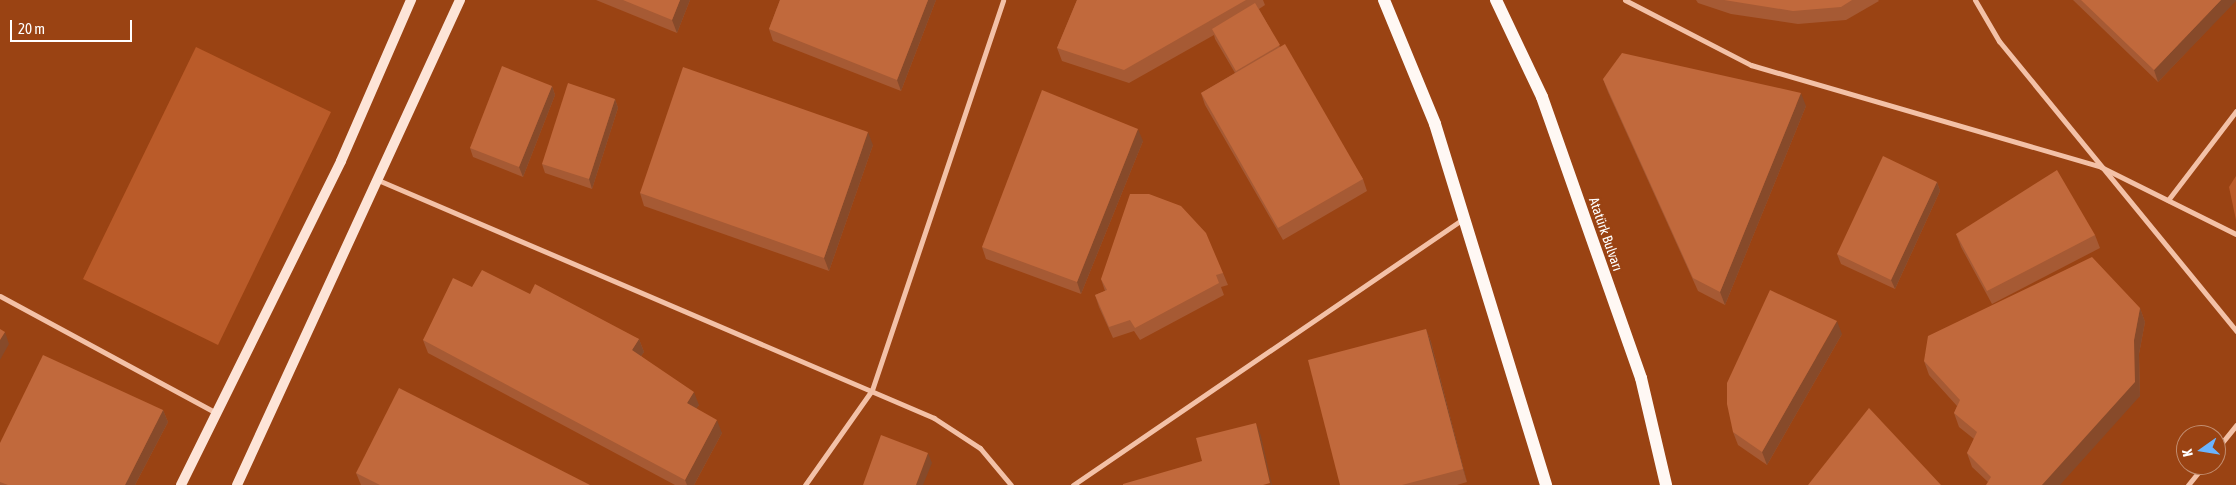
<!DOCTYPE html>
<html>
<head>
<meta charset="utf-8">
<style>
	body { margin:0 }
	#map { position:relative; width:2236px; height:485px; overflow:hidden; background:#9a4313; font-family:"Asap Condensed",sans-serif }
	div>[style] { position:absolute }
	.green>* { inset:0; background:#ba5b29 }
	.minor>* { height:5px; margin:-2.5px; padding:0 2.5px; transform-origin:2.5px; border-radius:2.5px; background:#f3c1a7 }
	.secondary>* { height:10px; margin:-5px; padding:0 5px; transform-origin:5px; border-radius:5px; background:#fde4d7 }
	.primary>* { height:12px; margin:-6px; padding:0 6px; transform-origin:6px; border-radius:6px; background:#fff8f4 }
	.wall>* { inset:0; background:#a65a34 }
	.shaded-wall>* { inset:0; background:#874a2a }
	.building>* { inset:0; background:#c1693c }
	span { translate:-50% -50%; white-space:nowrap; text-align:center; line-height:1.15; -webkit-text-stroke:5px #9a4313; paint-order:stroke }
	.street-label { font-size:14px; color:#fff }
	.north { position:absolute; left:2176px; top:425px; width:50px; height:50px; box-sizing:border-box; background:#9a4313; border:1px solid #c28e71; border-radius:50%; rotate:257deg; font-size:14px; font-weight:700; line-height:20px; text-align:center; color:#fff }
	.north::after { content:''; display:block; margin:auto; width:18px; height:22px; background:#6ab4ff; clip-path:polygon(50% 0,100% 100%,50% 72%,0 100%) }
	.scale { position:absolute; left:10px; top:20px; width:122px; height:22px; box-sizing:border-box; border:2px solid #fff; border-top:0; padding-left:6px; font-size:15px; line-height:18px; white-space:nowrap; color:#fff; -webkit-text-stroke:4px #9a4313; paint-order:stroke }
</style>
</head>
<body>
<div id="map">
	<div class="green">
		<div style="clip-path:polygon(196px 47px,331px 112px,218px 345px,83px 279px)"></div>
		<div style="clip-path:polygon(2236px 176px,2236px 220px,2229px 187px)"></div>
	</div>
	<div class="minor">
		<div style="left:1625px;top:0;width:142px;rotate:27.3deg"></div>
		<div style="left:1751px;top:65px;width:365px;rotate:16.2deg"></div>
		<div style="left:2101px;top:167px;width:151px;rotate:26.4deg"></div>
		<div style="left:1975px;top:0;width:48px;rotate:59.7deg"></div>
		<div style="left:1999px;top:41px;width:375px;rotate:50.7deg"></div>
		<div style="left:378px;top:180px;width:605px;rotate:23.17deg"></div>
		<div style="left:934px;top:418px;width:55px;rotate:33.1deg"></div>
		<div style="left:980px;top:448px;width:48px;rotate:50deg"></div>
		<div style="left:2168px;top:200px;width:112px;rotate:-52.6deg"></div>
		<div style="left:0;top:296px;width:246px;rotate:28.4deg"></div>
		<div style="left:2216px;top:450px;width:32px;rotate:-51deg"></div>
		<div style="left:805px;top:485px;width:116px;rotate:-54.8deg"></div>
		<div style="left:872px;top:390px;width:411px;rotate:-71.4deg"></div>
		<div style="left:1073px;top:485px;width:472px;rotate:-34.3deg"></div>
		<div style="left:2188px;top:485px;width:26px;rotate:-51deg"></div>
	</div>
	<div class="secondary">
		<div style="left:181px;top:485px;width:361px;rotate:-63.7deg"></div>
		<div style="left:341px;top:161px;width:176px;rotate:-66.5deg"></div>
		<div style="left:237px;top:485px;width:534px;rotate:-65.31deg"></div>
	</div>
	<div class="primary">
		<div style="left:1384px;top:0;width:134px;rotate:67.6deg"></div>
		<div style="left:1435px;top:124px;width:378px;rotate:72.9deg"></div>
		<div style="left:1496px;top:0;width:107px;rotate:64.6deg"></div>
		<div style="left:1542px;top:97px;width:298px;rotate:70.6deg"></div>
		<div style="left:1641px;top:378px;width:110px;rotate:76.8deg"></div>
	</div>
	<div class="wall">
		<div style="clip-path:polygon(596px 0,690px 0,677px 33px)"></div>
		<div style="clip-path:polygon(780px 0,936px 0,901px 91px,773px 41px,769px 29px)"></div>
		<div style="clip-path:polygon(1077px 0,1263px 0,1265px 5px,1259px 9px,1280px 47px,1363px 179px,1367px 191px,1283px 240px,1205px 105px,1201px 93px,1235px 73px,1215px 39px,1214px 35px,1129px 83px,1062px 61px,1057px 48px)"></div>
		<div style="clip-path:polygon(1696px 0,1878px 0,1879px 1px,1846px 20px,1798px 24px,1731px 14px,1698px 3px)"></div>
		<div style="clip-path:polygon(2073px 0,2236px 0,2158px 82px)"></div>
		<div style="clip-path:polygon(1603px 79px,1806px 106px,1725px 305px,1698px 291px,1608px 92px)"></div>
		<div style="clip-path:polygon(552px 86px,555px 95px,523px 177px,473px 157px,470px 148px)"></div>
		<div style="clip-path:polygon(615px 99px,618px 108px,592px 189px,545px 173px,542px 164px)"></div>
		<div style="clip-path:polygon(1143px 141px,1081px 294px,986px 259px,982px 247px)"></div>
		<div style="clip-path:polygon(873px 145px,829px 271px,644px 206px,640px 193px)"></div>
		<div style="clip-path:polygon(1937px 182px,1940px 191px,1895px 289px,1841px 264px,1837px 254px)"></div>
		<div style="clip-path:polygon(1956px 234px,2095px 235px,2100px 248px,1992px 304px,1961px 247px)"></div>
		<div style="clip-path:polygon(1223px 273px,1228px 285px,1221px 287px,1224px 295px,1140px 340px,1134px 331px,1113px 338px,1099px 307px,1095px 295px,1105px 291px,1101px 279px)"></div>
		<div style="clip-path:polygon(472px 287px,530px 294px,639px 339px,644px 352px,641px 356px,699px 405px,696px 408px,722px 433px,694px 485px,675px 485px,428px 353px,423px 340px)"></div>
		<div style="clip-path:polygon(2140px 308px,2145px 322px,2139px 354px,2140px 396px,1988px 482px,1972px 467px,1967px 453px,1974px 439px,1959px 427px,1954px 413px,1957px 406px,1929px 375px,1924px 361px)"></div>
		<div style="clip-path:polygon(1426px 329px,1431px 342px,1467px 482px,1457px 485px,1340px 485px)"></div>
		<div style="clip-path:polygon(1842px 334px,1767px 465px,1738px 445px,1733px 432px)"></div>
		<div style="clip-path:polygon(163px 410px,168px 422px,135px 485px,0 485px,0 443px)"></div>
		<div style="clip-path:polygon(356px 473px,590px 485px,361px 485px)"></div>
	</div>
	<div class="shaded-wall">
		<div style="clip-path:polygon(680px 0,690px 0,677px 33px,672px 20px)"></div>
		<div style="clip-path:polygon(928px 0,936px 0,901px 91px,897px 80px)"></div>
		<div style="clip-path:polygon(2221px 0,2236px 0,2236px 1px,2158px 82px,2154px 70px)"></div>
		<div style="clip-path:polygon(552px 86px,555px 95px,523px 177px,519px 167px)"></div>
		<div style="clip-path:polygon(1801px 93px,1806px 106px,1725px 305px,1720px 292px)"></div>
		<div style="clip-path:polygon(615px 99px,618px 108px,592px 189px,589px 179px)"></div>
		<div style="clip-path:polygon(1138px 129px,1143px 141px,1081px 294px,1077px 282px)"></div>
		<div style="clip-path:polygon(868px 132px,873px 145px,829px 271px,824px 258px)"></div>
		<div style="clip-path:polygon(1937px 182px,1940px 191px,1895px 289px,1891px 280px)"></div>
		<div style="clip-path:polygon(2140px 308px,2145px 322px,2139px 354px,2140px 396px,2060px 485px,2042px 485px,2134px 340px)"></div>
		<div style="clip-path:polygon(1837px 321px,1842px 334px,1767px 465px,1762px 452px)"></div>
		<div style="clip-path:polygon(1426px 329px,1431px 342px,1467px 482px,1463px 469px)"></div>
		<div style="clip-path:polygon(5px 332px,9px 344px,0 360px,0 340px)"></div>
		<div style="clip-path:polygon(639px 339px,644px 352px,636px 363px,632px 350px)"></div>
		<div style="clip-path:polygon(694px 392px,699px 405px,691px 416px,687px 403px)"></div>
		<div style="clip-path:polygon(163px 410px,168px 422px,135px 485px,125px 485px)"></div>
		<div style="clip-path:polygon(717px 420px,722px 433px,694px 485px,687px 485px,685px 480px)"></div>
		<div style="clip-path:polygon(1256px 423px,1261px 436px,1272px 485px,1271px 485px)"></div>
		<div style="clip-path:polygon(928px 453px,932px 463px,923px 485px,916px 485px)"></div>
	</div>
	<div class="building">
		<div style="clip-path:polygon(623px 0,680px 0,672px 20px)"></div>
		<div style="clip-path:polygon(780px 0,928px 0,897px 80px,769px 29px)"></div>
		<div style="clip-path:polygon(1077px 0,1246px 0,1124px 70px,1057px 48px)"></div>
		<div style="clip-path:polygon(1724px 0,1852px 0,1841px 7px,1793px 11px)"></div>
		<div style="clip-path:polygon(2081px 0,2221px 0,2154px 70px)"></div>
		<div style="clip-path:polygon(1255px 3px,1280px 45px,1236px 71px,1212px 29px)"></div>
		<div style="clip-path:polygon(1285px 44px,1363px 179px,1278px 228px,1201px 93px)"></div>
		<div style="clip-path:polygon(1622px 53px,1801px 93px,1720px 292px,1693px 278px,1603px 79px)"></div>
		<div style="clip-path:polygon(502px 66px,552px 86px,519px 167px,470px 148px)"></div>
		<div style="clip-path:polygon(683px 67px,868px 132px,824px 258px,640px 193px)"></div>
		<div style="clip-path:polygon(568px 83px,615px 99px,589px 179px,542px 164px)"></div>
		<div style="clip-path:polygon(1042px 90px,1138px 129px,1077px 282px,982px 247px)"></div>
		<div style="clip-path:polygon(1883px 156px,1937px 182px,1891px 280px,1837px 254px)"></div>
		<div style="clip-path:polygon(2057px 170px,2095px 235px,1987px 291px,1956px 234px)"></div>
		<div style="clip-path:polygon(1130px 194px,1149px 194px,1181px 206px,1206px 233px,1223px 273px,1216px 275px,1219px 283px,1135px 328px,1130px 320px,1109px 327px,1095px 295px,1107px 290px,1101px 279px)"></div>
		<div style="clip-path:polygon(2092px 257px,2140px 308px,2134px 340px,2135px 382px,2042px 485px,1986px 485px,1991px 477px,1967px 453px,1977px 432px,1954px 413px,1960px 400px,1924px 361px,1928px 336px)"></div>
		<div style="clip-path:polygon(482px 270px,530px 294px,535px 284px,639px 339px,632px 350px,694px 392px,687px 403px,717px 420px,685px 480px,423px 340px,453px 278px,472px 287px)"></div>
		<div style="clip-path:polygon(1770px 290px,1837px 321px,1762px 452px,1733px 432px,1727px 404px,1727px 383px)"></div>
		<div style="clip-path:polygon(0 329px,5px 332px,0 340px)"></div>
		<div style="clip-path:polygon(1426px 329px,1463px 469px,1402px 485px,1340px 485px,1308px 360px)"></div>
		<div style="clip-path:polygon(43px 355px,163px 410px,125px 485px,8px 485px,0 482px,0 443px)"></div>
		<div style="clip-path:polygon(399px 388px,590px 485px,380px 485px,356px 473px)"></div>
		<div style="clip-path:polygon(1869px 408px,1941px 485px,1808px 485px)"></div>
		<div style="clip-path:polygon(1256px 423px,1270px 483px,1263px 485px,1123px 485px,1123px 484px,1202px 461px,1196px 438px)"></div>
		<div style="clip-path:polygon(881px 435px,928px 453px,916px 485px,863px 485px)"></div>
	</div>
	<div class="street-label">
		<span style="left:1606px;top:234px;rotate:71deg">Atatürk Bulvarı</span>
	</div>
	<div class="north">K</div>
	<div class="scale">20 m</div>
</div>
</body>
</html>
